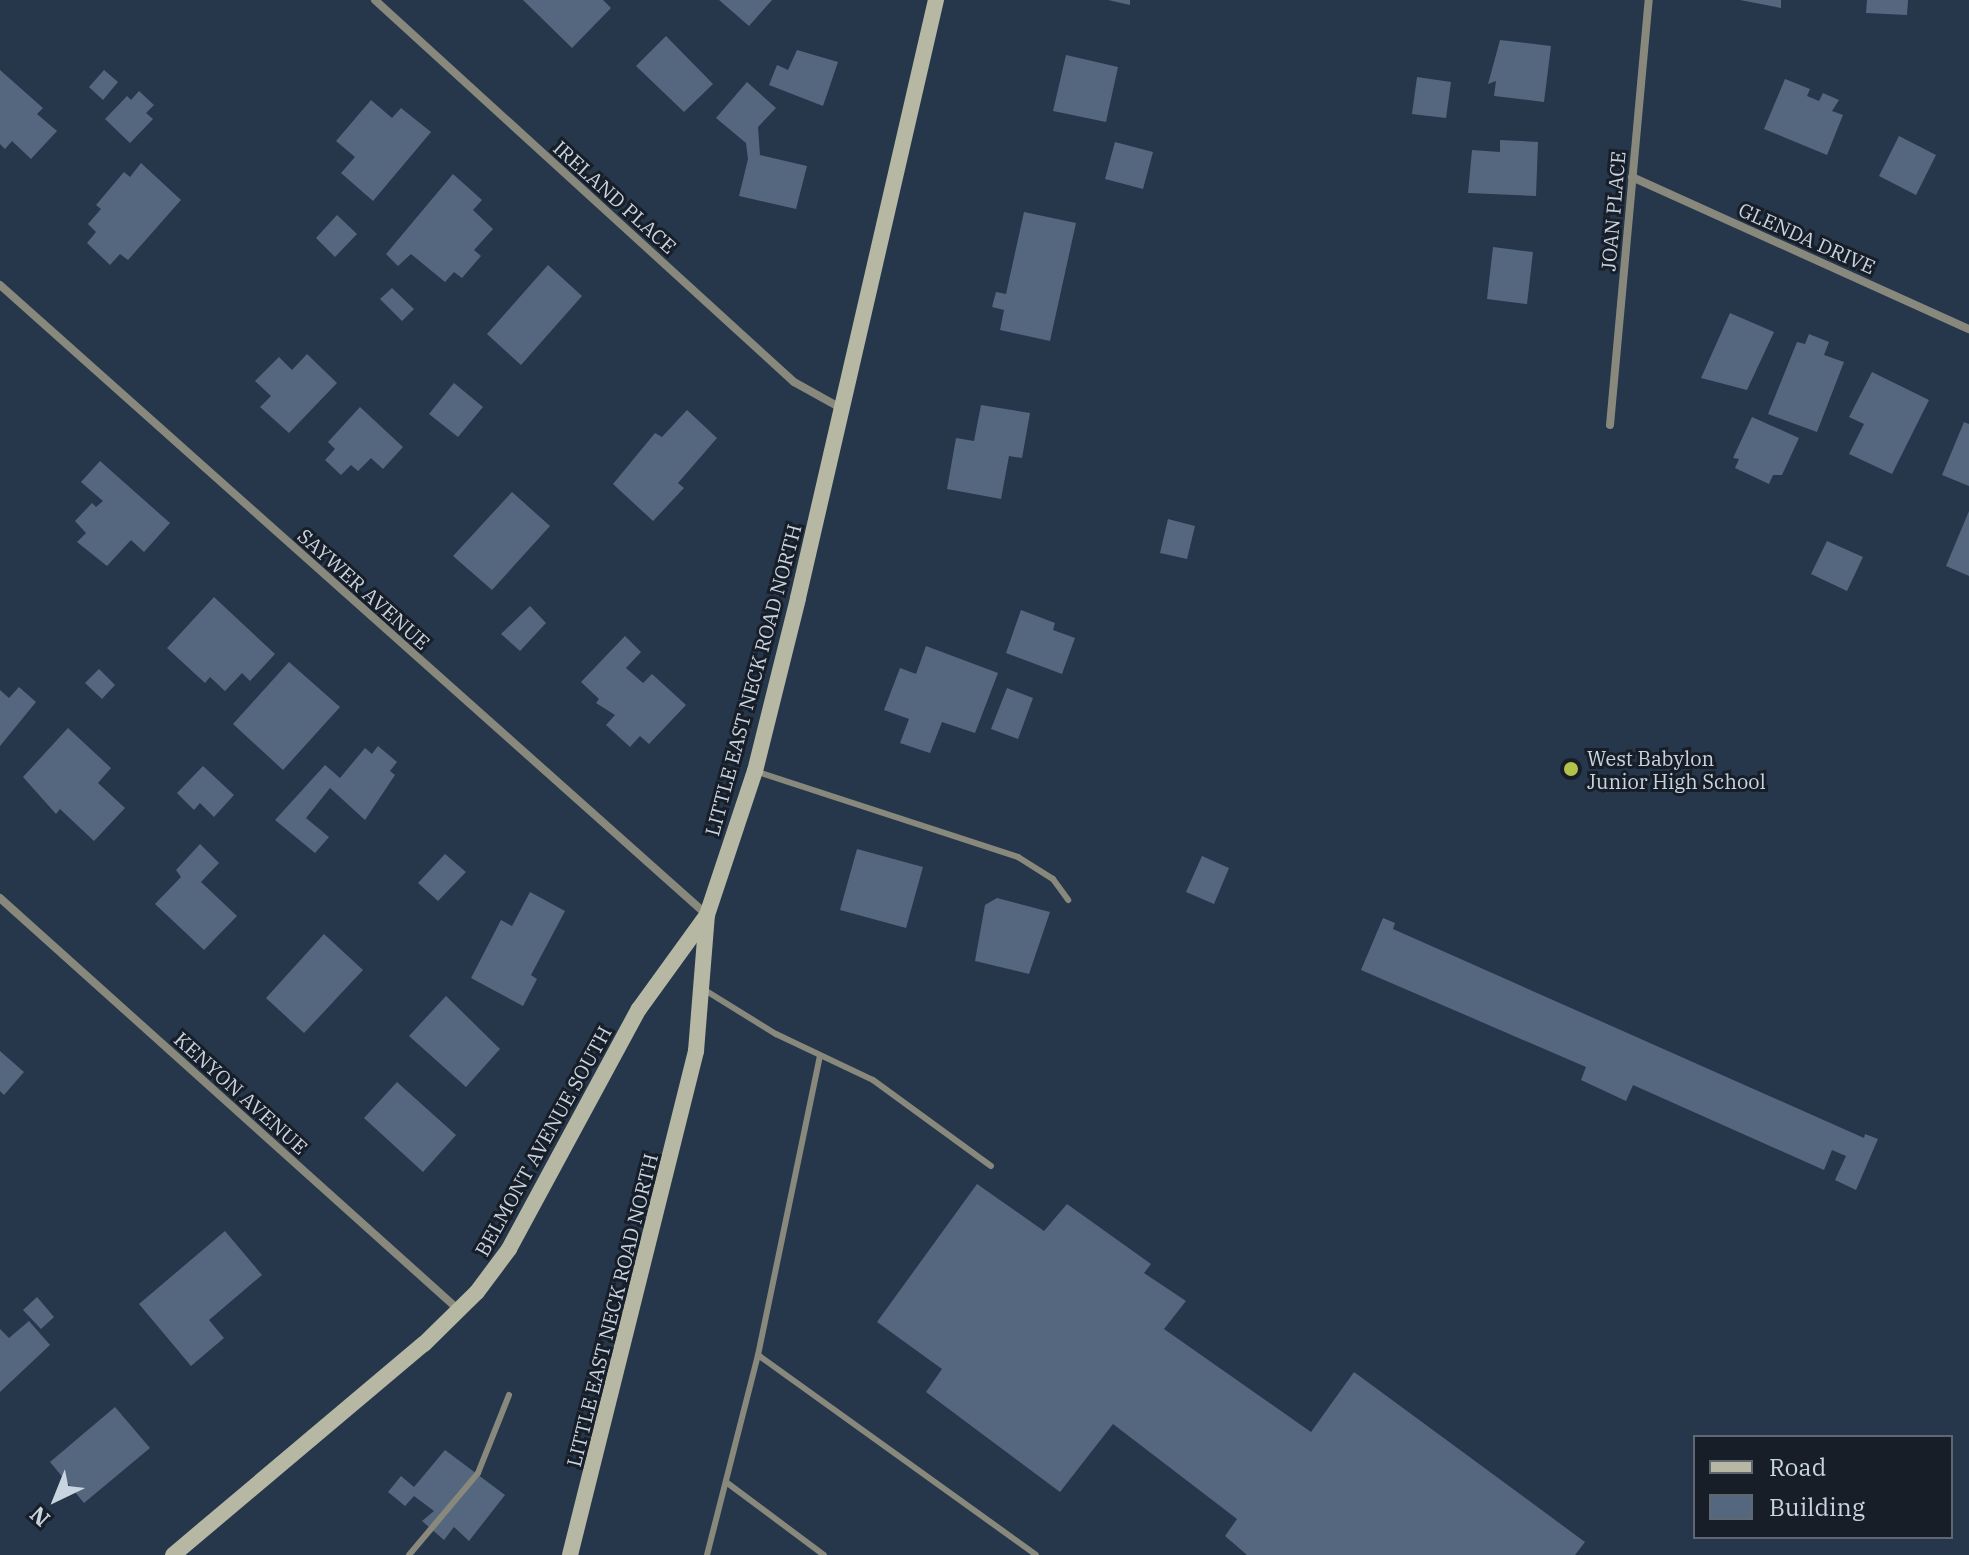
<!DOCTYPE html>
<html>
<head>
<meta charset="utf-8">
<style>
	body { margin:0 }
	#map { position:relative; width:1969px; height:1555px; overflow:hidden; background:#26374c; font-family:"IBM Plex Serif",serif }
	div>[style] { position:absolute }
	.building>* { inset:0; background:#54677e }
	.service>* { height:6px; margin:-3px; padding:0 3px; transform-origin:3px; border-radius:3px; background:#88897c }
	.minor>* { height:8px; margin:-4px; padding:0 4px; transform-origin:4px; border-radius:4px; background:#88897c }
	.secondary>* { height:16px; margin:-8px; padding:0 8px; transform-origin:8px; border-radius:8px; background:#b6b8a3 }
	.dots>* { width:22px; height:22px; translate:-50% -50%; box-sizing:border-box; border:4px solid #171e28; border-radius:50% }
	span { translate:-50% -50%; white-space:nowrap; text-align:center; line-height:1.15; -webkit-text-stroke:6px #171e28; paint-order:stroke }
	.street-label { font-size:20px; color:#c9d4e1 }
	.poi-label { font-size:20px; color:#c9d4e1 }
	.left { translate:0 -50%; text-align:left }
	.legend { position:absolute; left:1693px; top:1435px; width:260px; height:104px; box-sizing:border-box; background:#171e28; border:2px solid #5e6772; margin:0; padding:10px 14px; list-style:none; font-size:24px; color:#c9d4e1 }
	.legend li { display:flex; align-items:center; gap:16px; height:40px }
	.legend b { width:40px; border:2px solid #5e6772 }
	.north { position:absolute; left:16px; top:1459px; width:80px; height:80px; -webkit-text-stroke:6px #171e28; paint-order:stroke; rotate:223deg; font-size:22px; font-weight:700; line-height:32px; text-align:center; color:#c9d4e1 }
	.north::after { content:''; display:block; margin:auto; width:28px; height:36px; background:#c9d4e1; clip-path:polygon(50% 0,100% 100%,50% 72%,0 100%) }
</style>
</head>
<body>
<div id="map">
	<div class="building">
		<div style="clip-path:polygon(523px 0,603px 0,611px 8px,572px 48px)"></div>
		<div style="clip-path:polygon(719px 0,772px 0,749px 26px)"></div>
		<div style="clip-path:polygon(1108px 0,1130px 0,1130px 5px)"></div>
		<div style="clip-path:polygon(1740px 0,1781px 0,1781px 8px)"></div>
		<div style="clip-path:polygon(1867px 0,1908px 0,1907px 15px,1866px 13px)"></div>
		<div style="clip-path:polygon(666px 36px,713px 84px,684px 112px,636px 66px)"></div>
		<div style="clip-path:polygon(1500px 40px,1551px 46px,1544px 102px,1494px 96px,1496px 81px,1488px 84px)"></div>
		<div style="clip-path:polygon(797px 50px,838px 62px,823px 106px,769px 85px,777px 65px,788px 70px)"></div>
		<div style="clip-path:polygon(1066px 55px,1118px 67px,1106px 122px,1053px 111px)"></div>
		<div style="clip-path:polygon(0 70px,43px 108px,37px 114px,57px 131px,31px 159px,12px 141px,5px 149px,0 144px)"></div>
		<div style="clip-path:polygon(104px 70px,118px 82px,103px 100px,89px 87px)"></div>
		<div style="clip-path:polygon(1417px 77px,1451px 82px,1446px 118px,1412px 114px)"></div>
		<div style="clip-path:polygon(1785px 79px,1810px 89px,1807px 96px,1819px 101px,1823px 93px,1839px 100px,1832px 111px,1843px 115px,1827px 155px,1764px 129px)"></div>
		<div style="clip-path:polygon(747px 82px,776px 108px,758px 127px,760px 155px,807px 166px,796px 209px,739px 196px,748px 159px,746px 143px,716px 118px)"></div>
		<div style="clip-path:polygon(139px 91px,154px 105px,146px 113px,153px 119px,130px 143px,105px 119px,127px 96px,131px 100px)"></div>
		<div style="clip-path:polygon(371px 100px,392px 118px,401px 108px,431px 132px,373px 201px,341px 173px,355px 157px,336px 141px)"></div>
		<div style="clip-path:polygon(1899px 136px,1936px 155px,1916px 195px,1879px 176px)"></div>
		<div style="clip-path:polygon(1500px 140px,1538px 142px,1536px 196px,1468px 193px,1472px 150px,1500px 152px)"></div>
		<div style="clip-path:polygon(1115px 142px,1153px 152px,1143px 189px,1105px 179px)"></div>
		<div style="clip-path:polygon(141px 163px,181px 200px,128px 260px,120px 254px,110px 265px,87px 243px,96px 232px,88px 224px,101px 209px,96px 205px,124px 172px,130px 177px)"></div>
		<div style="clip-path:polygon(453px 174px,482px 200px,473px 210px,493px 229px,474px 250px,481px 256px,462px 278px,454px 272px,445px 282px,411px 254px,398px 266px,386px 254px)"></div>
		<div style="clip-path:polygon(1024px 212px,1076px 223px,1050px 341px,1000px 330px,1004px 310px,992px 307px,996px 292px,1006px 294px)"></div>
		<div style="clip-path:polygon(337px 215px,357px 234px,335px 257px,316px 238px)"></div>
		<div style="clip-path:polygon(1493px 247px,1533px 252px,1527px 304px,1487px 299px)"></div>
		<div style="clip-path:polygon(548px 265px,582px 296px,521px 365px,487px 334px)"></div>
		<div style="clip-path:polygon(392px 288px,414px 309px,402px 321px,380px 299px)"></div>
		<div style="clip-path:polygon(1730px 313px,1774px 332px,1747px 390px,1701px 378px)"></div>
		<div style="clip-path:polygon(1809px 334px,1829px 342px,1824px 355px,1844px 362px,1817px 432px,1768px 414px,1797px 342px,1805px 344px)"></div>
		<div style="clip-path:polygon(307px 354px,337px 383px,289px 433px,260px 407px,271px 396px,255px 381px,279px 357px,292px 370px)"></div>
		<div style="clip-path:polygon(1872px 372px,1929px 400px,1892px 474px,1849px 454px,1864px 424px,1849px 417px)"></div>
		<div style="clip-path:polygon(454px 383px,483px 407px,458px 437px,429px 414px)"></div>
		<div style="clip-path:polygon(981px 405px,1030px 413px,1022px 458px,1009px 456px,1001px 499px,947px 489px,956px 438px,974px 441px)"></div>
		<div style="clip-path:polygon(360px 407px,403px 447px,383px 469px,371px 458px,358px 471px,351px 465px,341px 475px,325px 460px,335px 449px,328px 442px)"></div>
		<div style="clip-path:polygon(687px 410px,717px 438px,678px 483px,684px 488px,653px 521px,613px 484px,655px 433px,662px 437px)"></div>
		<div style="clip-path:polygon(1752px 417px,1799px 438px,1782px 475px,1773px 475px,1769px 484px,1735px 468px,1739px 459px,1733px 458px)"></div>
		<div style="clip-path:polygon(1964px 422px,1969px 424px,1969px 486px,1942px 475px)"></div>
		<div style="clip-path:polygon(100px 461px,170px 523px,144px 552px,131px 540px,107px 566px,77px 542px,86px 533px,75px 521px,92px 503px,96px 507px,103px 501px,81px 482px)"></div>
		<div style="clip-path:polygon(512px 492px,550px 526px,492px 590px,453px 556px)"></div>
		<div style="clip-path:polygon(1969px 511px,1969px 576px,1946px 566px)"></div>
		<div style="clip-path:polygon(1168px 519px,1195px 526px,1187px 559px,1160px 553px)"></div>
		<div style="clip-path:polygon(1827px 541px,1863px 557px,1847px 591px,1811px 574px)"></div>
		<div style="clip-path:polygon(214px 597px,275px 654px,250px 681px,242px 673px,225px 691px,210px 677px,205px 683px,167px 648px)"></div>
		<div style="clip-path:polygon(530px 606px,546px 623px,520px 651px,501px 634px)"></div>
		<div style="clip-path:polygon(1021px 610px,1055px 623px,1053px 630px,1075px 638px,1062px 674px,1006px 653px)"></div>
		<div style="clip-path:polygon(625px 636px,641px 652px,626px 668px,643px 683px,652px 674px,686px 705px,649px 744px,640px 736px,630px 747px,606px 725px,615px 715px,596px 703px,599px 699px,581px 682px)"></div>
		<div style="clip-path:polygon(926px 646px,998px 673px,975px 733px,942px 722px,930px 753px,900px 743px,909px 719px,884px 710px,900px 668px,916px 674px)"></div>
		<div style="clip-path:polygon(289px 662px,340px 707px,283px 770px,233px 724px)"></div>
		<div style="clip-path:polygon(99px 669px,115px 685px,102px 699px,85px 683px)"></div>
		<div style="clip-path:polygon(19px 687px,36px 702px,0 746px,0 690px,9px 698px)"></div>
		<div style="clip-path:polygon(1007px 688px,1033px 698px,1018px 739px,991px 729px)"></div>
		<div style="clip-path:polygon(68px 728px,111px 768px,98px 783px,125px 808px,94px 841px,60px 809px,56px 814px,23px 777px)"></div>
		<div style="clip-path:polygon(378px 746px,397px 762px,390px 771px,395px 775px,365px 820px,330px 788px,306px 818px,329px 837px,315px 853px,275px 820px,325px 765px,340px 778px,365px 748px,372px 754px)"></div>
		<div style="clip-path:polygon(203px 766px,234px 795px,214px 817px,200px 803px,194px 810px,177px 793px)"></div>
		<div style="clip-path:polygon(200px 844px,219px 863px,201px 882px,237px 916px,204px 950px,155px 904px,181px 877px,176px 870px)"></div>
		<div style="clip-path:polygon(857px 849px,923px 867px,906px 928px,840px 910px)"></div>
		<div style="clip-path:polygon(445px 854px,466px 872px,438px 901px,418px 883px)"></div>
		<div style="clip-path:polygon(1202px 856px,1229px 868px,1214px 904px,1186px 892px)"></div>
		<div style="clip-path:polygon(530px 892px,565px 911px,531px 975px,537px 979px,523px 1006px,471px 978px,501px 920px,512px 926px)"></div>
		<div style="clip-path:polygon(997px 898px,1050px 912px,1029px 974px,975px 961px,985px 905px)"></div>
		<div style="clip-path:polygon(1383px 918px,1395px 923px,1393px 929px,1864px 1138px,1865px 1134px,1878px 1139px,1856px 1190px,1835px 1180px,1846px 1156px,1832px 1150px,1824px 1170px,1633px 1085px,1626px 1101px,1581px 1080px,1586px 1067px,1361px 970px)"></div>
		<div style="clip-path:polygon(324px 934px,363px 970px,304px 1033px,266px 998px)"></div>
		<div style="clip-path:polygon(446px 996px,500px 1049px,466px 1087px,409px 1036px)"></div>
		<div style="clip-path:polygon(0 1051px,24px 1072px,4px 1095px,0 1091px)"></div>
		<div style="clip-path:polygon(397px 1082px,456px 1135px,423px 1172px,364px 1118px)"></div>
		<div style="clip-path:polygon(977px 1184px,1044px 1231px,1067px 1204px,1151px 1264px,1144px 1273px,1186px 1301px,1164px 1329px,1311px 1432px,1354px 1372px,1585px 1542px,1575px 1555px,1247px 1555px,1225px 1536px,1237px 1519px,1113px 1424px,1060px 1492px,926px 1392px,942px 1369px,877px 1322px)"></div>
		<div style="clip-path:polygon(225px 1231px,262px 1275px,209px 1320px,224px 1338px,191px 1366px,139px 1304px)"></div>
		<div style="clip-path:polygon(37px 1297px,54px 1317px,41px 1329px,23px 1310px)"></div>
		<div style="clip-path:polygon(29px 1321px,50px 1345px,0 1392px,0 1329px,9px 1338px)"></div>
		<div style="clip-path:polygon(115px 1407px,150px 1448px,84px 1503px,50px 1462px)"></div>
		<div style="clip-path:polygon(445px 1450px,505px 1495px,469px 1541px,454px 1527px,444px 1540px,422px 1521px,434px 1511px,414px 1496px,405px 1506px,388px 1492px,401px 1476px,414px 1487px)"></div>
	</div>
	<div class="service">
		<div style="left:758px;top:772px;width:274px;rotate:18.1deg"></div>
		<div style="left:1018px;top:857px;width:41px;rotate:32.2deg"></div>
		<div style="left:1053px;top:879px;width:26px;rotate:54deg"></div>
		<div style="left:703px;top:989px;width:86px;rotate:31.7deg"></div>
		<div style="left:776px;top:1034px;width:107px;rotate:25.4deg"></div>
		<div style="left:873px;top:1080px;width:146px;rotate:36.1deg"></div>
		<div style="left:758px;top:1355px;width:342px;rotate:35.7deg"></div>
		<div style="left:726px;top:1482px;width:122px;rotate:36.7deg"></div>
		<div style="left:409px;top:1555px;width:107px;rotate:-49.9deg"></div>
		<div style="left:478px;top:1473px;width:84px;rotate:-68.3deg"></div>
		<div style="left:707px;top:1555px;width:206px;rotate:-75.7deg"></div>
		<div style="left:758px;top:1355px;width:305px;rotate:-78.3deg"></div>
	</div>
	<div class="minor">
		<div style="left:375px;top:0;width:567px;rotate:42.36deg"></div>
		<div style="left:794px;top:382px;width:54px;rotate:29deg"></div>
		<div style="left:1632px;top:177px;width:370px;rotate:24.3deg"></div>
		<div style="left:0;top:285px;width:947px;rotate:41.7deg"></div>
		<div style="left:1610px;top:425px;width:427px;rotate:-84.8deg"></div>
		<div style="left:0;top:898px;width:618px;rotate:41.92deg"></div>
	</div>
	<div class="secondary">
		<div style="left:173px;top:1555px;width:328px;rotate:-40.1deg"></div>
		<div style="left:424px;top:1344px;width:74px;rotate:-44.5deg"></div>
		<div style="left:477px;top:1292px;width:54px;rotate:-53.3deg"></div>
		<div style="left:509px;top:1249px;width:273px;rotate:-61.6deg"></div>
		<div style="left:639px;top:1009px;width:116px;rotate:-54.1deg"></div>
		<div style="left:570px;top:1555px;width:520px;rotate:-75.96deg"></div>
		<div style="left:696px;top:1051px;width:136px;rotate:-85.4deg"></div>
		<div style="left:707px;top:915px;width:152px;rotate:-71.6deg"></div>
		<div style="left:755px;top:771px;width:178px;rotate:-76deg"></div>
		<div style="left:798px;top:598px;width:614px;rotate:-77.01deg"></div>
	</div>
	<div class="dots">
		<div style="left:1571px;top:769px;background:#b3c24b"></div>
	</div>
	<div class="street-label">
		<span style="left:615px;top:197px;rotate:42deg">IRELAND PLACE</span>
		<span style="left:1613px;top:211px;rotate:-85deg">JOAN PLACE</span>
		<span style="left:1807px;top:238px;rotate:24deg">GLENDA DRIVE</span>
		<span style="left:364px;top:589px;rotate:42deg">SAYWER AVENUE</span>
		<span style="left:753px;top:680px;rotate:-75deg">LITTLE EAST NECK ROAD NORTH</span>
		<span style="left:241px;top:1093px;rotate:42deg">KENYON AVENUE</span>
		<span style="left:543px;top:1141px;rotate:-61deg">BELMONT AVENUE SOUTH</span>
		<span style="left:612px;top:1310px;rotate:-76deg">LITTLE EAST NECK ROAD NORTH</span>
	</div>
	<div class="poi-label">
		<span class="left" style="left:1587px;top:770px">West Babylon<br>Junior High School</span>
	</div>
	<ul class="legend">
	<li><b style="height:10px;background:#b6b8a3"></b>Road</li>
	<li><b style="height:22px;background:#54677e"></b>Building</li>
	</ul>
	<div class="north">N</div>
</div>
</body>
</html>
